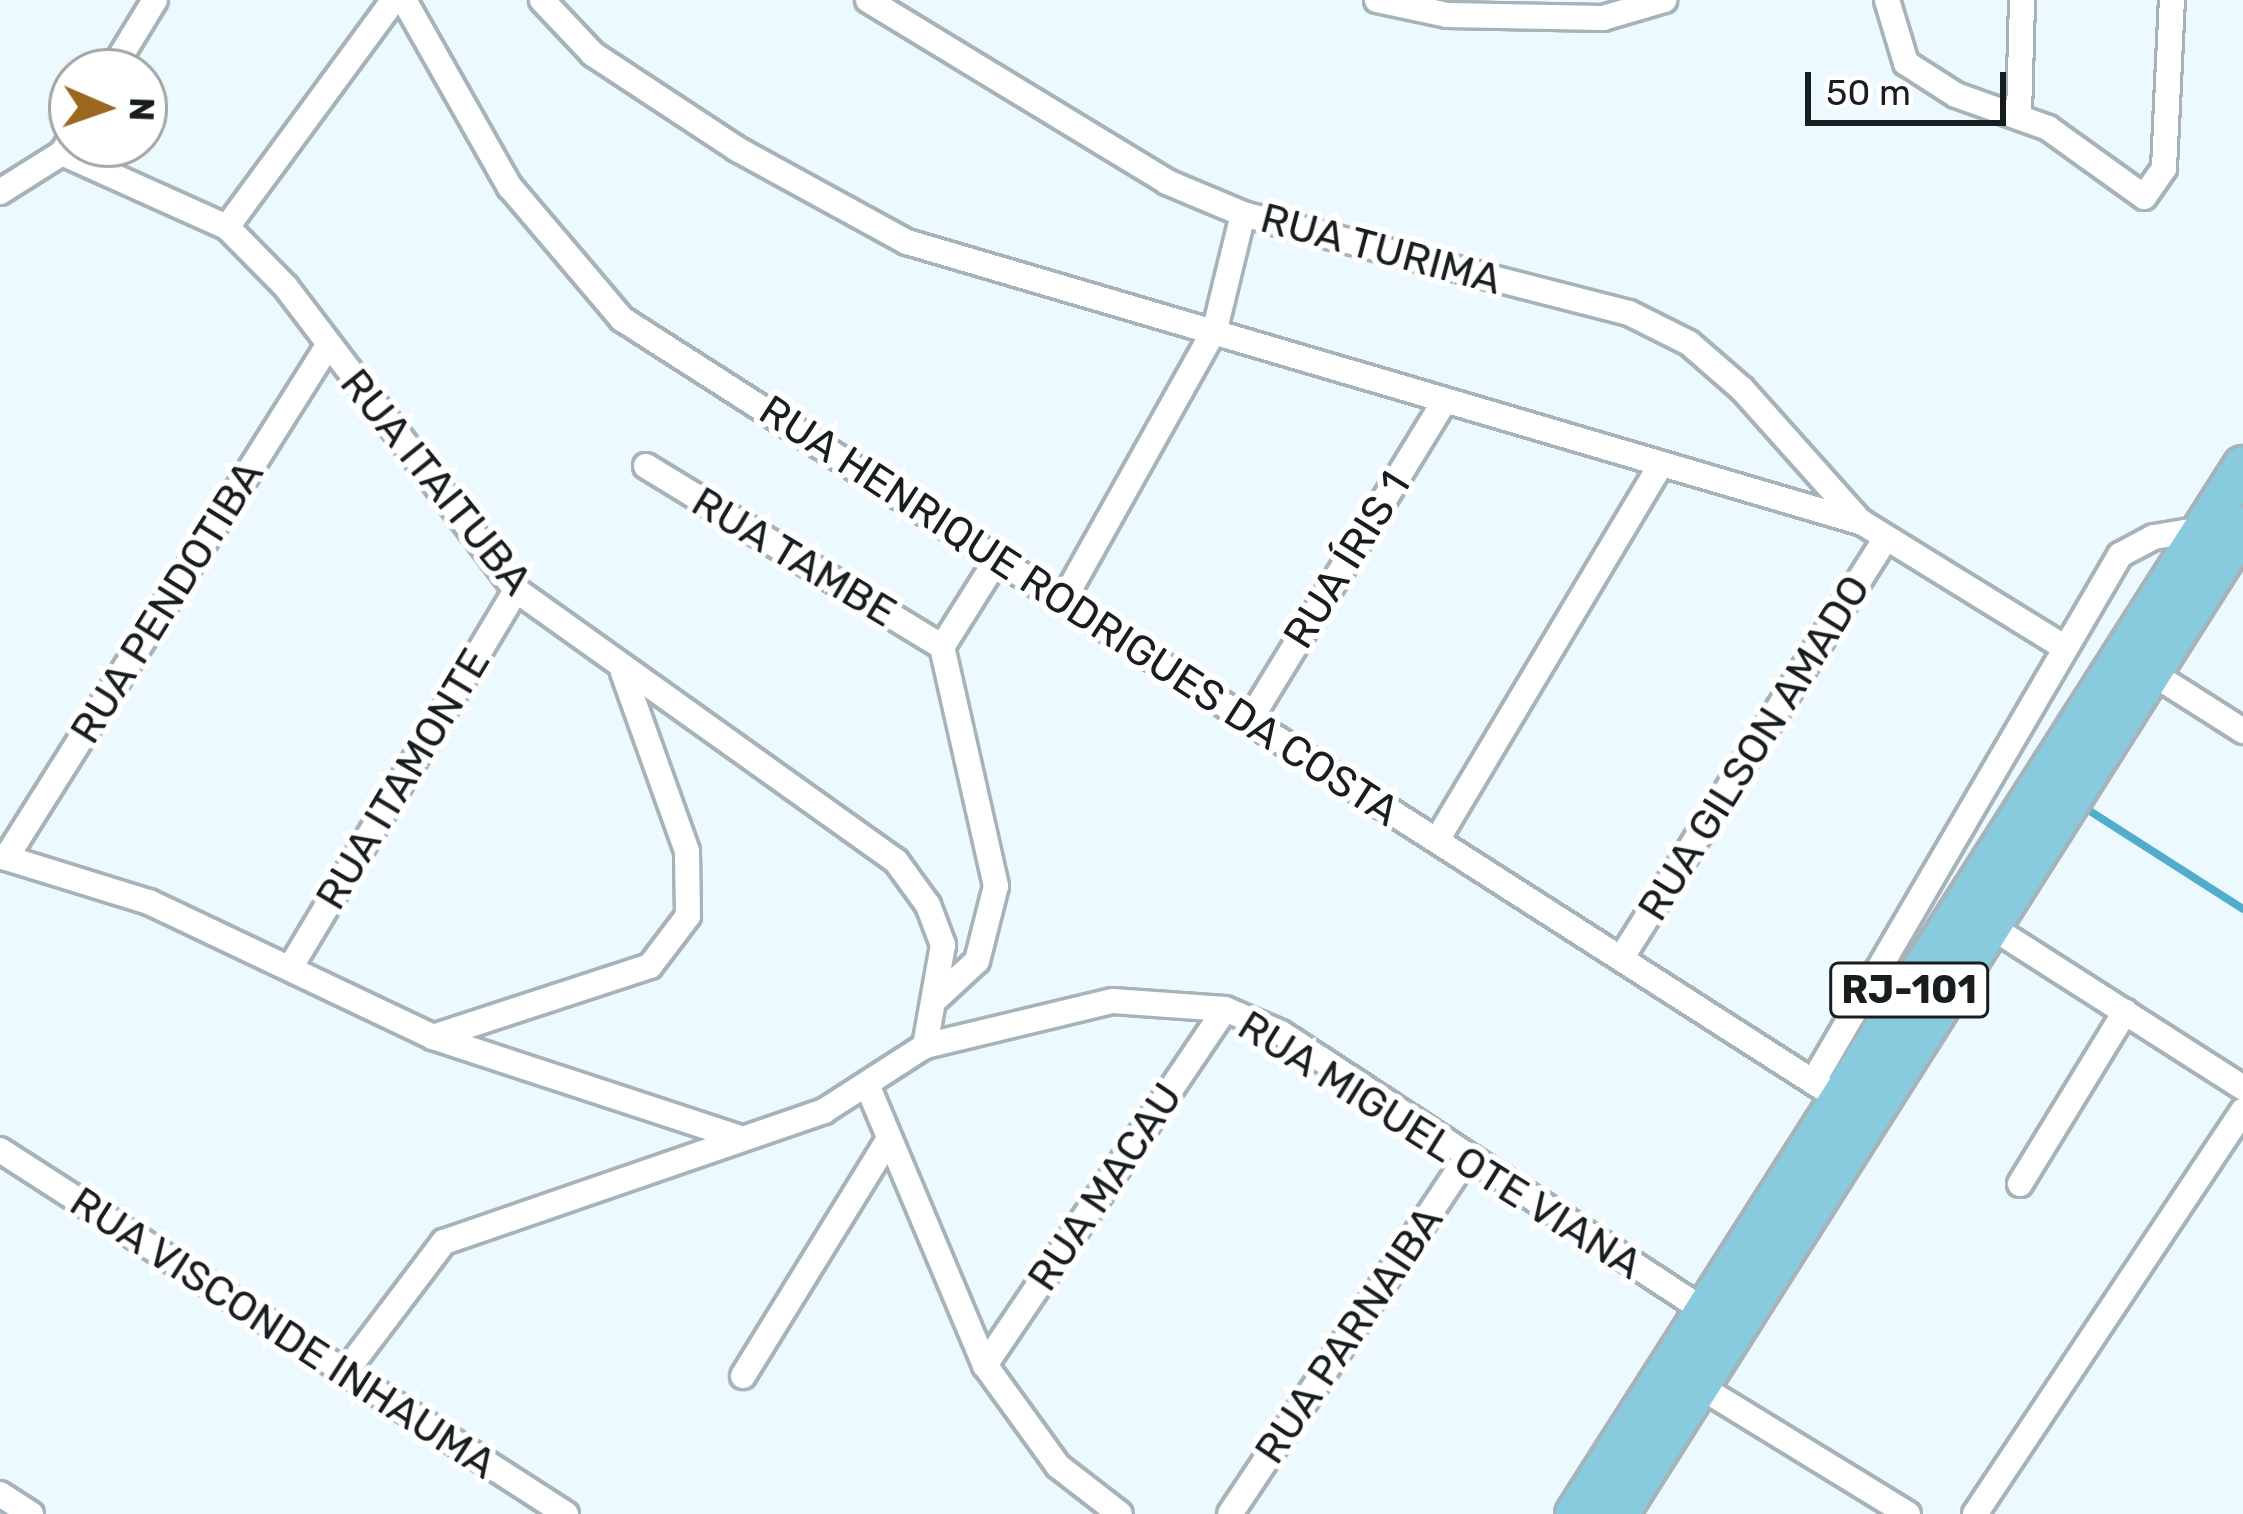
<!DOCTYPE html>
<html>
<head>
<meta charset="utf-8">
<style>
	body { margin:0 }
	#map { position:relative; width:2243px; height:1514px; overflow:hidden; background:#ecf9fe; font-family:Rubik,sans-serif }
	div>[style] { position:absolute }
	.stream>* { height:8px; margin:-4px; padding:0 4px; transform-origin:4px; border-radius:4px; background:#52adcc }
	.roads { filter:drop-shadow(3px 0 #a6b3b8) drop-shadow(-3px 0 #a6b3b8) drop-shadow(0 3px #a6b3b8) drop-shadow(0 -3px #a6b3b8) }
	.minor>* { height:24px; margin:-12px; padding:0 12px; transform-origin:12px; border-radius:12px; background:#fff }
	.primary>* { height:39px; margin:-19.5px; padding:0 19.5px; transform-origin:19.5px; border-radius:19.5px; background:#88cade }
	span { translate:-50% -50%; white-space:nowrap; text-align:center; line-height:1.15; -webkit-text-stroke:12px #fff; paint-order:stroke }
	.shield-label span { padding:3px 9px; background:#fff; border:3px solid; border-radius:9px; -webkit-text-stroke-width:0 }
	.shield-label { font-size:39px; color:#181d1f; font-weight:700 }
	.street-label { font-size:42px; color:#181d1f }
	.north { position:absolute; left:48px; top:48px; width:120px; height:120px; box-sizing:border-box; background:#fff; border:3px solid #a3a5a5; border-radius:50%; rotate:92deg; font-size:33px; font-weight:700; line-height:48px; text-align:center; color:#181d1f }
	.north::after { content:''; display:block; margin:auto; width:42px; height:54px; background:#9c681f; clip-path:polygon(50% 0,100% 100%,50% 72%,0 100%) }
	.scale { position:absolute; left:1805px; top:72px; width:201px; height:54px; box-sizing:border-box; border:6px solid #181d1f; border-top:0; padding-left:15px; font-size:36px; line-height:42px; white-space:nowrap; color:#181d1f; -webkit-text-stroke:9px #fff; paint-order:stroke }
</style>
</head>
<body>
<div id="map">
	<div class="stream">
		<div style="left:2082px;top:806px;width:191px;rotate:32.6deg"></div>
	</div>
	<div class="roads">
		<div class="minor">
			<div style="left:404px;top:0;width:215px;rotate:60.5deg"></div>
			<div style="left:510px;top:187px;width:173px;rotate:49.7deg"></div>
			<div style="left:622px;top:319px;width:1457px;rotate:32.64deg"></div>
			<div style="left:542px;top:0;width:74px;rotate:46.6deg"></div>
			<div style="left:593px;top:54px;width:173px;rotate:33.4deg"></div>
			<div style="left:737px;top:149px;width:194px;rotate:28.7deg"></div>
			<div style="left:907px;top:242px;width:996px;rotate:16.38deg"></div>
			<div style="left:1863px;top:523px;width:236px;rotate:31.7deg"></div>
			<div style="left:868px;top:0;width:350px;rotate:31.3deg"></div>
			<div style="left:1167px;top:182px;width:82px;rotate:22.8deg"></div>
			<div style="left:1243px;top:214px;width:398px;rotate:14.4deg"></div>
			<div style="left:1629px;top:313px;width:67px;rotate:26.6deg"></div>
			<div style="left:1689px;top:343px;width:70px;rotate:41deg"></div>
			<div style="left:1742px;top:389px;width:178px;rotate:48.2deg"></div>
			<div style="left:1377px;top:0;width:72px;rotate:12.1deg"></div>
			<div style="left:1447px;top:15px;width:156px;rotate:1.1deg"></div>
			<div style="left:1603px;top:18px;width:64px;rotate:-16.4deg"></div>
			<div style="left:1887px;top:0;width:66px;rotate:73.2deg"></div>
			<div style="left:1906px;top:63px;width:59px;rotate:32.6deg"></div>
			<div style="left:1956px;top:95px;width:98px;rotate:19.7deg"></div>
			<div style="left:2048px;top:128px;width:118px;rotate:35.7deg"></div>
			<div style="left:2144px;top:197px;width:35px;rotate:-55deg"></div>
			<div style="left:2164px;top:168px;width:168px;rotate:-87.3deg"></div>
			<div style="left:111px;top:72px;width:84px;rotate:-58.6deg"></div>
			<div style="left:2019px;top:115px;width:115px;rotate:-88.5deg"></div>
			<div style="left:62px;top:153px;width:181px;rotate:24.2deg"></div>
			<div style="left:227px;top:227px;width:84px;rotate:45.5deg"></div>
			<div style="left:286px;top:287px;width:380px;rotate:52.8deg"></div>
			<div style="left:516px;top:590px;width:467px;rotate:35.5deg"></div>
			<div style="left:896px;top:861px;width:54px;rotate:54deg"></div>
			<div style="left:928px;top:905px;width:43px;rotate:69.4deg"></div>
			<div style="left:943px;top:945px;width:103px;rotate:100.1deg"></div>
			<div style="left:0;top:192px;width:73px;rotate:-32.2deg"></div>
			<div style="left:62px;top:153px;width:19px;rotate:-58deg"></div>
			<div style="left:227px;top:227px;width:282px;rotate:-53.7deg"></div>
			<div style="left:646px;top:466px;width:347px;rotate:31.4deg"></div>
			<div style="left:1063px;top:601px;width:312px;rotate:-60.8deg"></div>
			<div style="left:1215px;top:329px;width:118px;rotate:-76.3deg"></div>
			<div style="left:2152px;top:673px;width:108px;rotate:32.5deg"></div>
			<div style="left:1251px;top:718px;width:370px;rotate:-58.6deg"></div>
			<div style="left:1437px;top:840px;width:435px;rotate:-59.2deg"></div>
			<div style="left:0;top:856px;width:156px;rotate:17.2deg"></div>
			<div style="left:149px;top:902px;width:314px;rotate:25.4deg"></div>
			<div style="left:433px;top:1037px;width:320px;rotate:18.2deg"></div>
			<div style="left:6px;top:858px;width:603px;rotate:-57.86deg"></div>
			<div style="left:1987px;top:924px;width:304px;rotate:32.6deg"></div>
			<div style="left:1622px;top:957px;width:494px;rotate:-57.8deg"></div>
			<div style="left:290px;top:968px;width:440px;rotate:-59.1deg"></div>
			<div style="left:937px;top:998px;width:54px;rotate:-42.8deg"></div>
			<div style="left:977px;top:961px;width:77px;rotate:-75.8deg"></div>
			<div style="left:996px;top:886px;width:245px;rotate:-102.7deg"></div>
			<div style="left:942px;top:647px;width:102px;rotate:-57.9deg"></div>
			<div style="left:433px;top:1037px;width:228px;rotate:-18.1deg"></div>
			<div style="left:650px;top:966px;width:63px;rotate:-52.8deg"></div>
			<div style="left:688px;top:916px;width:65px;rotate:-90.9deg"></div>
			<div style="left:687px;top:851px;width:190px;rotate:-109.7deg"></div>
			<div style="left:1814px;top:1080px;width:608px;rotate:-59.76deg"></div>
			<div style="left:2120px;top:555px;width:38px;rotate:-28deg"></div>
			<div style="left:2154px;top:537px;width:50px;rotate:-9.3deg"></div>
			<div style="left:868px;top:1087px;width:302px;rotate:67.2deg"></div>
			<div style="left:985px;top:1365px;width:125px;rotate:54.1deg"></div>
			<div style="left:1058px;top:1466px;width:78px;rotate:37.7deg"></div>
			<div style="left:0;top:1150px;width:673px;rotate:32.75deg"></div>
			<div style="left:2020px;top:1184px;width:202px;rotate:-58.6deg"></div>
			<div style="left:985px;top:1365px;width:429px;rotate:-56deg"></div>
			<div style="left:344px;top:1374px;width:166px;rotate:-52.9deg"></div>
			<div style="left:444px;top:1242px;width:402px;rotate:-19deg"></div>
			<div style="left:824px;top:1111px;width:120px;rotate:-32.8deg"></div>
			<div style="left:925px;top:1046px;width:193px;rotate:-13.5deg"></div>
			<div style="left:1113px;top:1001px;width:112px;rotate:4.1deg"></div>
			<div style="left:1225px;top:1009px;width:61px;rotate:23.2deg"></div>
			<div style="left:1281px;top:1033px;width:507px;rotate:33.25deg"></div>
			<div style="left:743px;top:1376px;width:275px;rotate:-58.4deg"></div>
			<div style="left:1699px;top:1386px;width:245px;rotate:31.5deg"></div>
			<div style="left:0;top:1494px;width:37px;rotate:33deg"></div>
			<div style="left:1230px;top:1514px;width:430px;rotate:-56.4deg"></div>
			<div style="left:1975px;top:1514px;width:484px;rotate:-56.4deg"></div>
		</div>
		<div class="primary">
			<div style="left:1575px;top:1514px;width:1243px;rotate:-57.49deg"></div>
			<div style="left:1617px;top:1514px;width:1170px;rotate:-57.64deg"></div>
		</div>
	</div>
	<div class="shield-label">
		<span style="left:1909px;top:990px">RJ-101</span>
	</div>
	<div class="street-label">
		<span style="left:1381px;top:249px;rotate:15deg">RUA TURIMA</span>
		<span style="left:436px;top:482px;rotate:51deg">RUA ITAITUBA</span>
		<span style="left:794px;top:557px;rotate:31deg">RUA TAMBE</span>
		<span style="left:1347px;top:560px;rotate:-58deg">RUA ÍRIS 1</span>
		<span style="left:167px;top:602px;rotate:-58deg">RUA PENDOTIBA</span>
		<span style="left:1079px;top:611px;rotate:33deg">RUA HENRIQUE RODRIGUES DA COSTA</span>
		<span style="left:1754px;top:748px;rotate:-58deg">RUA GILSON AMADO</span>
		<span style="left:403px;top:779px;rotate:-59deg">RUA ITAMONTE</span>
		<span style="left:1440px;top:1145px;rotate:32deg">RUA MIGUEL OTE VIANA</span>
		<span style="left:1105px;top:1187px;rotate:-56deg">RUA MACAU</span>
		<span style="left:283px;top:1333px;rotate:33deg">RUA VISCONDE INHAUMA</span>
		<span style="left:1349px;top:1335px;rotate:-56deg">RUA PARNAIBA</span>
	</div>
	<div class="north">N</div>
	<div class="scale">50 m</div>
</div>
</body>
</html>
